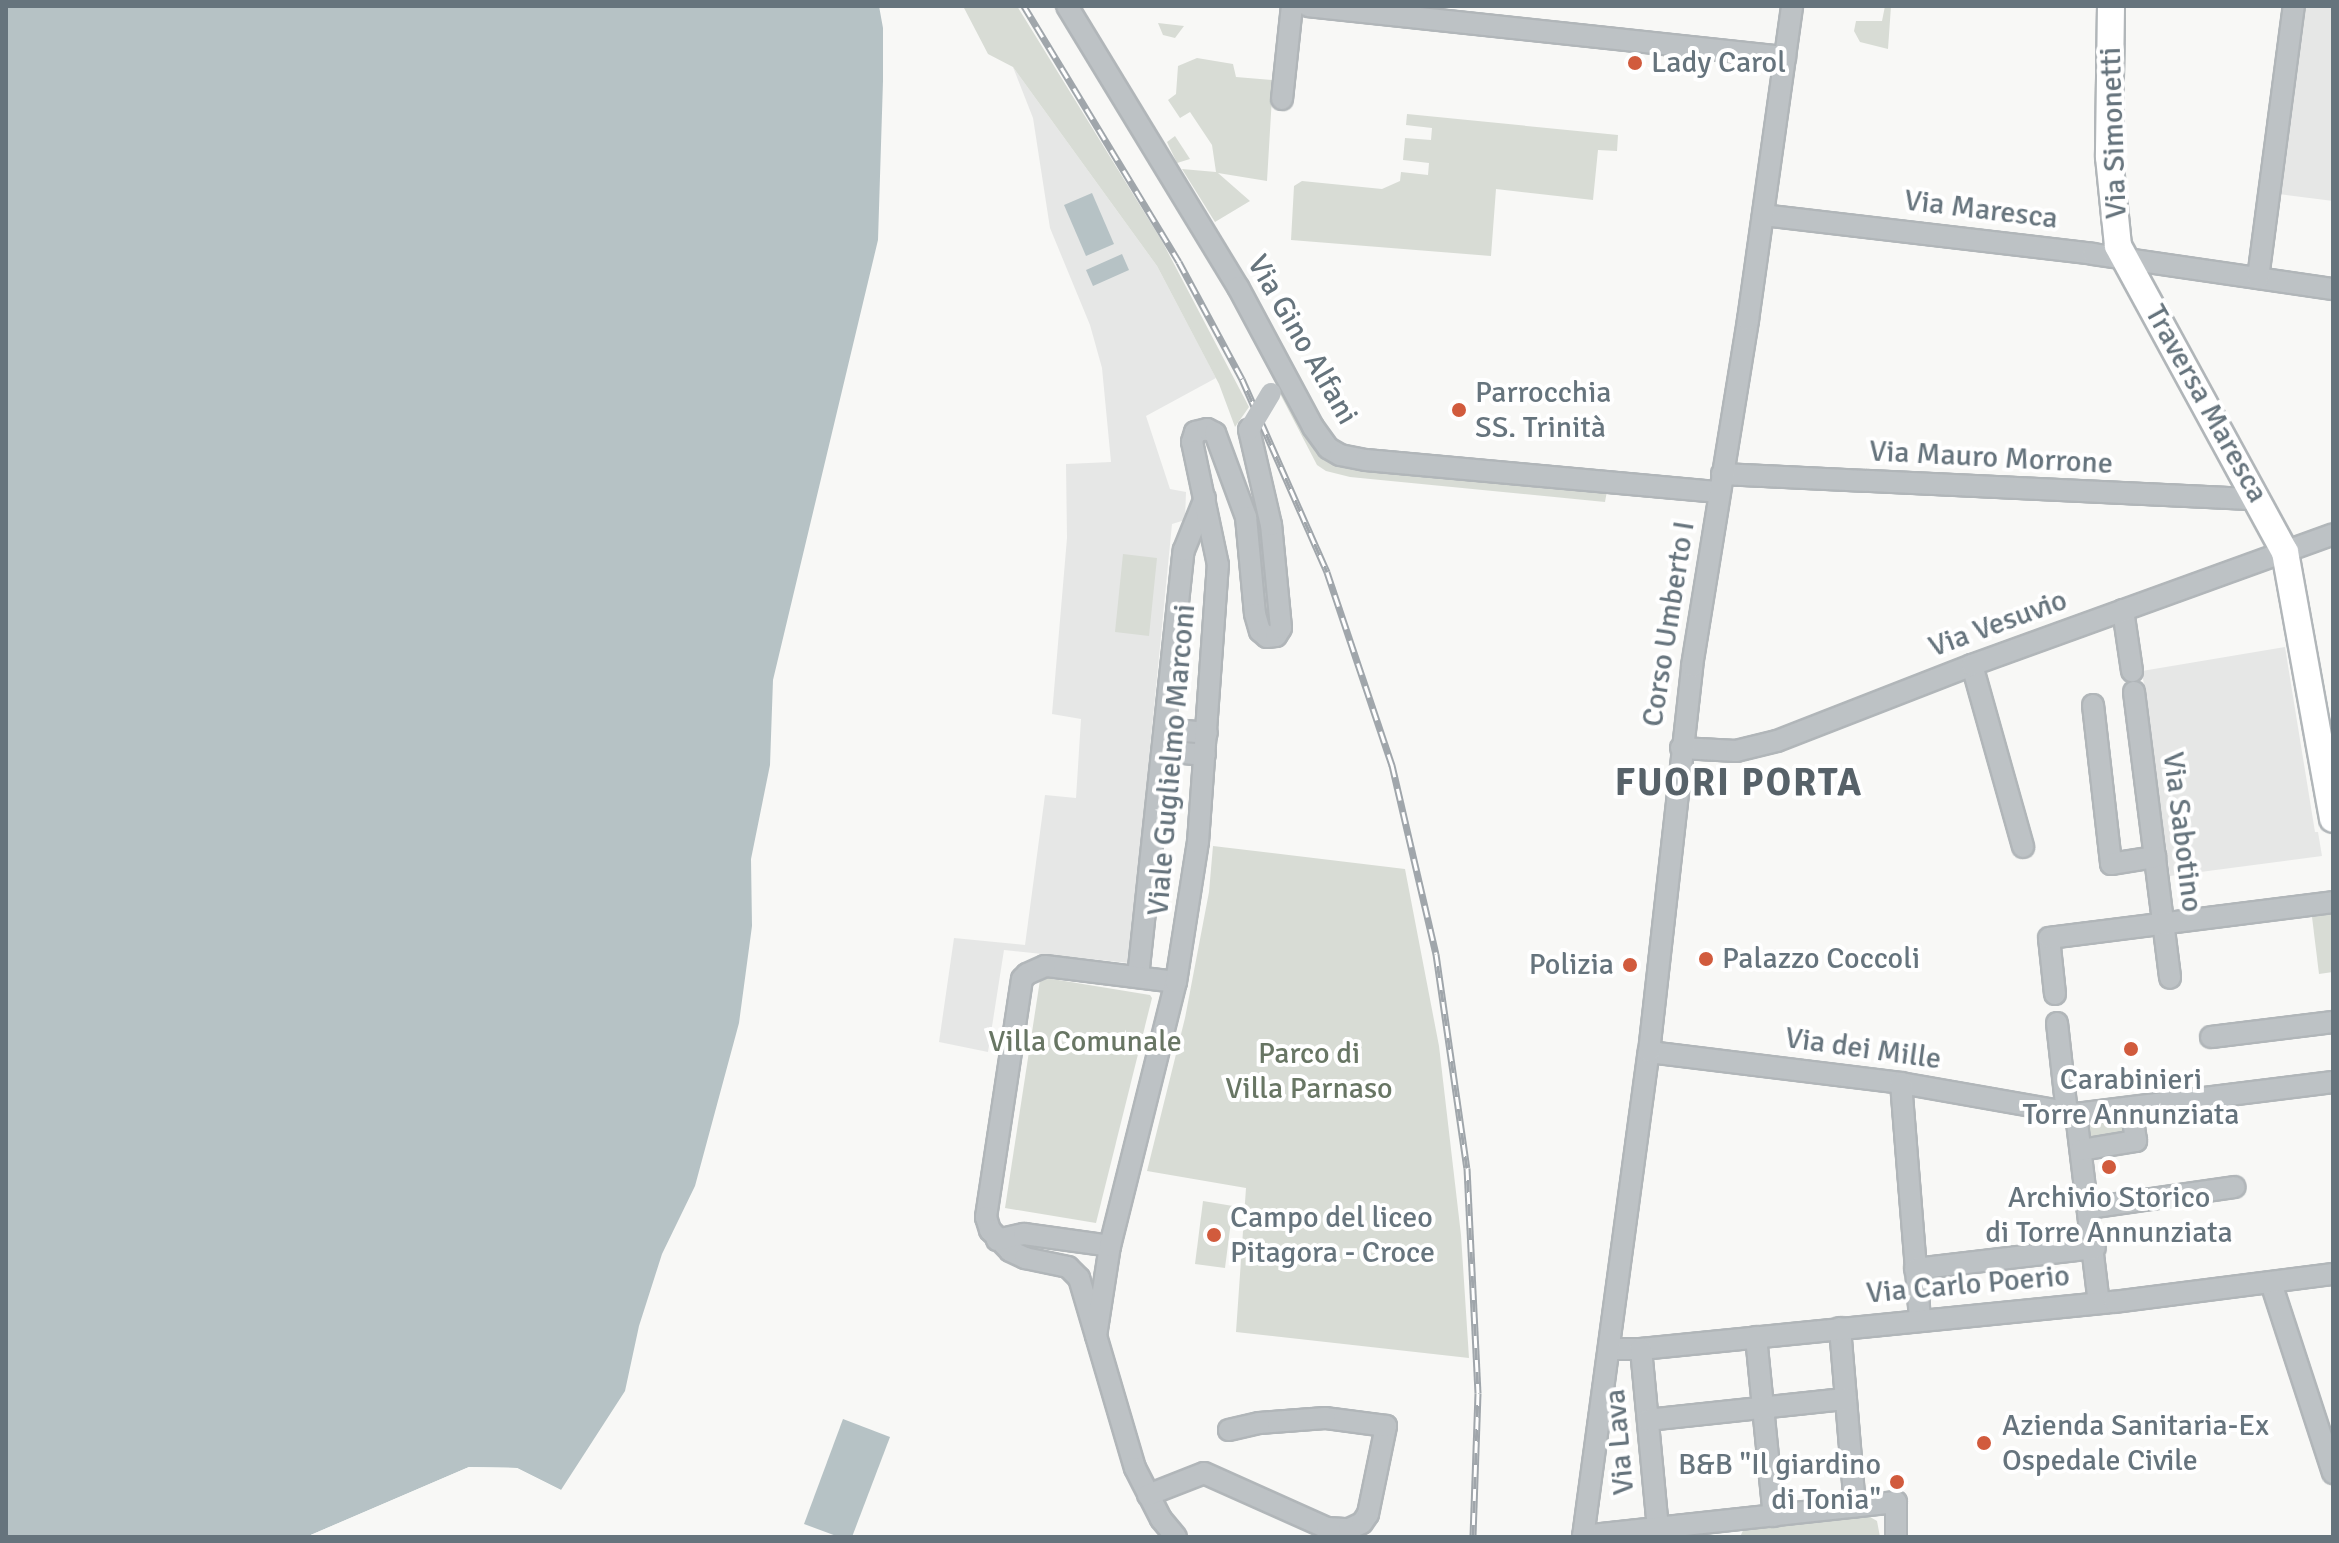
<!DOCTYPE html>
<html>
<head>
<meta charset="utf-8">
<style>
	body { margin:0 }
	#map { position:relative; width:2339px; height:1543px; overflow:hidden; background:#f8f8f6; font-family:Signika,sans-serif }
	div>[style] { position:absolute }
	.built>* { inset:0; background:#e6e7e6 }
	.green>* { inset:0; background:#d8dcd5 }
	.water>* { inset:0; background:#b6c2c5 }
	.pier>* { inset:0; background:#f8f8f6 }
	.roads { filter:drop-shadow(2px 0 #b1b6b9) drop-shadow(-2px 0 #b1b6b9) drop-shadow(0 2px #b1b6b9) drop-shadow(0 -2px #b1b6b9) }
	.minor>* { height:20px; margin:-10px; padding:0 10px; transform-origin:10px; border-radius:10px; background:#bdc2c5 }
	.major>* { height:26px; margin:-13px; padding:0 13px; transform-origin:13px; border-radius:13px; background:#fff }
	.rail>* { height:7px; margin-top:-3.5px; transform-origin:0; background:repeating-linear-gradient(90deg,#fff 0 12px,#a0a6ab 0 24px); box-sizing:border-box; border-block:2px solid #a0a6ab }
	.minor-bridge>* { height:20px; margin:-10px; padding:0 10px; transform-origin:10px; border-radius:10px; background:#bdc2c5 }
	.dots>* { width:22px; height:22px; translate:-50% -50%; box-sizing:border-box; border:4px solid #fff; border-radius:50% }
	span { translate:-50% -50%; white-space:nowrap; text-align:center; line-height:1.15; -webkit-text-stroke:8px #fff; paint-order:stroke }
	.poi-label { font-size:30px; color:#66747d }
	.left { translate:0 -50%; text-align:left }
	.right { translate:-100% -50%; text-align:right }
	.street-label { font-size:30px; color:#66747d }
	.park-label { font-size:30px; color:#687664 }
	.district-label { font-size:38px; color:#576269; font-weight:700; letter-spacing:2px }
	.frame { position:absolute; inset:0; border:8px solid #66747d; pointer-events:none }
</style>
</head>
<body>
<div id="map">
	<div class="built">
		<div style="clip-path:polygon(2304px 6px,2333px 6px,2333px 201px,2279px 194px)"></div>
		<div style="clip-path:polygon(1013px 67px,1157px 266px,1216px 378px,1146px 416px,1170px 489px,1186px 492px,1185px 520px,1172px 524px,1129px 963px,1004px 950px,988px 1052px,939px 1042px,954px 938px,1025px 945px,1045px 795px,1076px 798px,1081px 719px,1052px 714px,1067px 538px,1066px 464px,1111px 462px,1102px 368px,1090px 325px,1050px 228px,1033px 118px)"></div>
		<div style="clip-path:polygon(2285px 647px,2315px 832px,2318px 832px,2322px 856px,2170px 876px,2142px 671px)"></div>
	</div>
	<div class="green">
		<div style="clip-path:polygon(963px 6px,1017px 6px,1162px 241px,1249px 407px,1235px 427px,1219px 384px,1157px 266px,1013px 67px,988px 54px)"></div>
		<div style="clip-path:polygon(1885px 6px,1891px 6px,1888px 49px,1860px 42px,1854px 31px,1856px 21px,1882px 21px)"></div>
		<div style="clip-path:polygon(1158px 23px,1184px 26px,1175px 38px,1163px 35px)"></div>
		<div style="clip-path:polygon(1197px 58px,1233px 64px,1236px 77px,1273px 80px,1267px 181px,1218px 173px,1250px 201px,1215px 222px,1182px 169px,1216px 172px,1212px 145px,1190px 112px,1180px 118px,1168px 100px,1176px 94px,1178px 66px)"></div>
		<div style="clip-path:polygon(1407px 114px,1618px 135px,1617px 151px,1598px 150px,1593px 200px,1496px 189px,1491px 256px,1291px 240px,1294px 186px,1302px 181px,1382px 189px,1400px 181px,1401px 172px,1428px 175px,1429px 163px,1403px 160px,1405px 138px,1431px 140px,1432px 128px,1406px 125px)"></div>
		<div style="clip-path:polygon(1175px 136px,1190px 159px,1177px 163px,1167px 142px)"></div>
		<div style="clip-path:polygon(1289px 378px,1328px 448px,1607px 491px,1605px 502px,1350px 477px,1326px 471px,1317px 465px,1277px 388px)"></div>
		<div style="clip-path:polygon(1123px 554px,1157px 558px,1149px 636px,1115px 632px)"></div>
		<div style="clip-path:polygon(1213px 846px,1405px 869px,1439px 1046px,1461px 1235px,1469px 1358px,1236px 1332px,1246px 1188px,1147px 1171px,1185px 1018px,1209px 892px)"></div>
		<div style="clip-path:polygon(2332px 914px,2333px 972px,2319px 974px,2312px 917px)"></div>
		<div style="clip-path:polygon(1046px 978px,1150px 995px,1152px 998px,1096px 1223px,1005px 1208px,1040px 980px)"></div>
		<div style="clip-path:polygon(2120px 1117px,2123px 1135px,2087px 1140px,2084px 1123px)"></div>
		<div style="clip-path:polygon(1203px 1201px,1233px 1206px,1225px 1268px,1195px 1264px)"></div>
		<div style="clip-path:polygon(1865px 1514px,1877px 1521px,1880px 1537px,1740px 1537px,1745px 1526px)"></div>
	</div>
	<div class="water">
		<div style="clip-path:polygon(6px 6px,879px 6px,883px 28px,883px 81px,878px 240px,773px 680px,770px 765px,751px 859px,752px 926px,739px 1023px,695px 1186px,662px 1254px,639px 1326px,625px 1391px,561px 1490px,517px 1468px,469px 1467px,306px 1537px,6px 1537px)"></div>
		<div style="clip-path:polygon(1092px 193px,1114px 244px,1086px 256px,1064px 205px)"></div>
		<div style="clip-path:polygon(1122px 254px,1129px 270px,1093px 286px,1086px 270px)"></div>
		<div style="clip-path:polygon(843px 1419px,890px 1437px,852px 1537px,839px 1537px,804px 1524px)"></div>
	</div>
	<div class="pier">
		<div style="clip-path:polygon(469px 1467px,517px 1468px,561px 1490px,561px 1494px,516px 1472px,470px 1471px,315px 1537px,306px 1537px)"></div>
	</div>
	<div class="roads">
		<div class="minor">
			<div style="left:1067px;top:6px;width:329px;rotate:58.7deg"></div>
			<div style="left:1238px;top:287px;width:159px;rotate:61.8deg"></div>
			<div style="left:1313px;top:427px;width:26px;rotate:54deg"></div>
			<div style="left:1328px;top:448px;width:14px;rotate:30deg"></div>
			<div style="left:1340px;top:455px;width:26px;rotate:11deg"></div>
			<div style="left:1366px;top:460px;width:354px;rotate:5.2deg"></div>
			<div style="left:1308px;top:6px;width:480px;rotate:6.1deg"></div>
			<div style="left:1282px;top:99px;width:94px;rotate:-83.9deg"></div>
			<div style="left:1763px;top:215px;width:332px;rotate:6.7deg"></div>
			<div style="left:2093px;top:254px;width:243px;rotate:8.3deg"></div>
			<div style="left:2258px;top:278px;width:274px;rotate:-82.5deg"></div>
			<div style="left:1722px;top:474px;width:528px;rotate:2.72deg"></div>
			<div style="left:2249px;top:499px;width:8px;rotate:-23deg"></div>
			<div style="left:2123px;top:610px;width:62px;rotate:81.6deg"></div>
			<div style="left:1972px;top:665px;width:189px;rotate:74.3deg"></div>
			<div style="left:2134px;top:692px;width:288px;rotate:82.8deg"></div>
			<div style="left:2093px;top:705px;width:160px;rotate:83.5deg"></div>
			<div style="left:2111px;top:864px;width:45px;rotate:-9deg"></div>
			<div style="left:1165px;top:729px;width:42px;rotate:5.4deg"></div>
			<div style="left:1681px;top:748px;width:55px;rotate:3.1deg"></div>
			<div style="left:1736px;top:751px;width:42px;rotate:-13.7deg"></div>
			<div style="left:1777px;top:741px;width:209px;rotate:-21.3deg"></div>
			<div style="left:1972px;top:665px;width:384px;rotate:-19.9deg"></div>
			<div style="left:1163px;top:751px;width:42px;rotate:5.4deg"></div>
			<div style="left:1138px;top:977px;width:429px;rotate:-83.9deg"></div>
			<div style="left:1184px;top:550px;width:56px;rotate:-68deg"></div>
			<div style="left:1176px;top:982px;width:132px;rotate:-173deg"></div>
			<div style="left:1045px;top:966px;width:20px;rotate:156deg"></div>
			<div style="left:1027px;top:974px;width:7px;rotate:135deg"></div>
			<div style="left:1022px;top:979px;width:241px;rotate:98.6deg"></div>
			<div style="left:986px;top:1217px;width:14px;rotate:73deg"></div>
			<div style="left:990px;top:1230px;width:29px;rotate:46deg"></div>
			<div style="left:1010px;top:1251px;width:17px;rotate:25deg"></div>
			<div style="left:1025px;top:1258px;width:44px;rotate:11.8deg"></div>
			<div style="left:1068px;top:1267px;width:16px;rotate:45deg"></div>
			<div style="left:1079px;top:1278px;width:198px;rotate:73.6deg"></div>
			<div style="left:1135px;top:1468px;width:57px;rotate:63deg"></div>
			<div style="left:1161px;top:1519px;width:23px;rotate:50deg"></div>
			<div style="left:2055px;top:994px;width:56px;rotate:-96.1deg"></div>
			<div style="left:2049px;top:938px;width:286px;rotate:-7.2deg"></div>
			<div style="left:2057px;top:1023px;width:91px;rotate:83.7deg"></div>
			<div style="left:2211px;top:1037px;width:123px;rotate:-7deg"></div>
			<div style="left:1649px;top:1052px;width:254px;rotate:7deg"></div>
			<div style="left:1901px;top:1083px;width:178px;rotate:10deg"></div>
			<div style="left:2076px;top:1114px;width:259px;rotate:-7.1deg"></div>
			<div style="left:1901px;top:1083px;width:238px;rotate:85.4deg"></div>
			<div style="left:2076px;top:1114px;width:190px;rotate:83.1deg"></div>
			<div style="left:2081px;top:1150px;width:56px;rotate:-9.3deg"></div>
			<div style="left:2136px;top:1141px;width:34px;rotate:-98deg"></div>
			<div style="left:2089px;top:1208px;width:147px;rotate:-8.2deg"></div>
			<div style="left:997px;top:1240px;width:28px;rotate:-13deg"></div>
			<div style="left:1024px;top:1234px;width:87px;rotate:7.9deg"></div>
			<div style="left:1915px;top:1269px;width:181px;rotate:-6.7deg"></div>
			<div style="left:2271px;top:1283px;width:200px;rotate:71.9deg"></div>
			<div style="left:1840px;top:1328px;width:179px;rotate:85.2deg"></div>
			<div style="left:1096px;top:1336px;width:91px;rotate:-81.2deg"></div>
			<div style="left:1110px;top:1246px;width:272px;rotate:-76deg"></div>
			<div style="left:1176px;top:982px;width:142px;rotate:-81.1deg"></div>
			<div style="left:1198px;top:842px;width:278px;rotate:-85.9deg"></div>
			<div style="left:1218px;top:565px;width:126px;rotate:-101.9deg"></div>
			<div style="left:1192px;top:442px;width:10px;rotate:-73deg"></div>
			<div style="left:1195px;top:432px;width:12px;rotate:-14deg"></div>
			<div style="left:1207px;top:429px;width:9px;rotate:27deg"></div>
			<div style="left:1215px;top:433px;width:90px;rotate:69.7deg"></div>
			<div style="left:1246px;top:517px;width:97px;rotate:84.7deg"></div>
			<div style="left:1255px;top:614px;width:18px;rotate:74deg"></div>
			<div style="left:1260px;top:631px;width:9px;rotate:41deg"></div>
			<div style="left:1267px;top:637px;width:9px;rotate:-6deg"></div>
			<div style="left:1276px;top:636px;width:9px;rotate:-58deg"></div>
			<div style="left:1281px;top:628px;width:103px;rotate:-95.5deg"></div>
			<div style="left:1271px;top:525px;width:98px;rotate:-103deg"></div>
			<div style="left:1756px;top:1337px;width:180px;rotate:84.3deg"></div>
			<div style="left:1609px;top:1349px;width:32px"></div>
			<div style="left:1641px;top:1349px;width:475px;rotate:-5.7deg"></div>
			<div style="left:2114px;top:1302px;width:221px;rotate:-7.3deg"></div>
			<div style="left:1641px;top:1349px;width:182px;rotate:84.6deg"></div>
			<div style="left:1648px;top:1420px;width:199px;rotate:-6.1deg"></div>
			<div style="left:1148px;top:1495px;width:60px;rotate:-21.4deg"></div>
			<div style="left:1204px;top:1473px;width:135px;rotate:24.1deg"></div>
			<div style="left:1327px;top:1528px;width:22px;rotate:3deg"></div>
			<div style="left:1349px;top:1529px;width:14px;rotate:-25deg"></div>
			<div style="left:1362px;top:1523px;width:11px;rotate:-56deg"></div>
			<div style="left:1368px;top:1514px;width:90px;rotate:-78.4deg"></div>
			<div style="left:1386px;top:1426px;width:62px;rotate:-172.5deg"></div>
			<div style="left:1325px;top:1418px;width:66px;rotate:175.7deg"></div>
			<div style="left:1259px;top:1423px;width:31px;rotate:167deg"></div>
			<div style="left:1583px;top:1536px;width:315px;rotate:-6.2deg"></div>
			<div style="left:1896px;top:1502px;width:35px;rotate:90deg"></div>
			<div style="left:1583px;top:1537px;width:489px;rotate:-82.3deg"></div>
			<div style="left:1649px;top:1052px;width:388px;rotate:-83.6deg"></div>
			<div style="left:1692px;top:666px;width:351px;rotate:-80.8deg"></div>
			<div style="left:1748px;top:320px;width:317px;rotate:-82deg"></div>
		</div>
		<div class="major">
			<div style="left:2111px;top:6px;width:151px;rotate:90.8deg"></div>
			<div style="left:2109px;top:157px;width:89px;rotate:84.2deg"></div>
			<div style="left:2118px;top:246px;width:349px;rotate:61.4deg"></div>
			<div style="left:2285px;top:552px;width:271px;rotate:79.8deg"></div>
		</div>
	</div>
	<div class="rail">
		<div style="left:1024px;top:6px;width:299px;rotate:58.8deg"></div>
		<div style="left:1179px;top:262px;width:133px;rotate:61.7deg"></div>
		<div style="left:1242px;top:379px;width:211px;rotate:66.2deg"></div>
		<div style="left:1327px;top:572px;width:204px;rotate:71.4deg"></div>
		<div style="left:1392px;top:765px;width:194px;rotate:76.9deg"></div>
		<div style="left:1436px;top:954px;width:216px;rotate:81.8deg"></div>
		<div style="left:1467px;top:1168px;width:225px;rotate:87.2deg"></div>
		<div style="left:1478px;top:1393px;width:144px;rotate:92deg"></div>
	</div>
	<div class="minor-bridge">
		<div style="left:1249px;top:430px;width:43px;rotate:-59.3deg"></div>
	</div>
	<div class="dots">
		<div style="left:1635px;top:63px;background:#d15b3d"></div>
		<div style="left:1459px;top:410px;background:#d15b3d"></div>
		<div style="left:1706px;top:959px;background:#d15b3d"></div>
		<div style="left:1630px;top:965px;background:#d15b3d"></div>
		<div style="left:2131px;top:1049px;background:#d15b3d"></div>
		<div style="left:2109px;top:1167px;background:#d15b3d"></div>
		<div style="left:1214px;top:1235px;background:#d15b3d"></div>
		<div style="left:1984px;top:1443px;background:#d15b3d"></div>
		<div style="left:1897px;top:1482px;background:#d15b3d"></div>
	</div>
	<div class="poi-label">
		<span class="left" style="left:1651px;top:63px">Lady Carol</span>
		<span class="left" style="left:1475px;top:410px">Parrocchia<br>SS. Trinità</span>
		<span class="left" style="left:1722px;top:959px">Palazzo Coccoli</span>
		<span class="right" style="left:1614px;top:965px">Polizia</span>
		<span style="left:2131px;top:1097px">Carabinieri<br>Torre Annunziata</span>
		<span style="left:2109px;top:1215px">Archivio Storico<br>di Torre Annunziata</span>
		<span class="left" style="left:1230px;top:1235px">Campo del liceo<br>Pitagora - Croce</span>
		<span class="left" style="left:2002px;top:1443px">Azienda Sanitaria-Ex<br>Ospedale Civile</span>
		<span class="right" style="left:1881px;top:1482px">B&amp;B "Il giardino<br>di Tonia"</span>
	</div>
	<div class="street-label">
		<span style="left:2114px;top:133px;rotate:-92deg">Via Simonetti</span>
		<span style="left:1981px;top:210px;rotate:7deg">Via Maresca</span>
		<span style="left:1302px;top:340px;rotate:60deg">Via Gino Alfani</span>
		<span style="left:2206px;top:404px;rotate:61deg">Traversa Maresca</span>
		<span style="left:1991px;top:458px;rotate:3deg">Via Mauro Morrone</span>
		<span style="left:1669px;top:624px;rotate:-81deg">Corso Umberto I</span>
		<span style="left:1998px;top:624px;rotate:-20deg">Via Vesuvio</span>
		<span style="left:1172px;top:760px;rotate:-85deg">Viale Guglielmo Marconi</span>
		<span style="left:2182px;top:832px;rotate:83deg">Via Sabotino</span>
		<span style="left:1863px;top:1049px;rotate:8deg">Via dei Mille</span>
		<span style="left:1968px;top:1285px;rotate:-5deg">Via Carlo Poerio</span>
		<span style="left:1620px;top:1442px;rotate:-95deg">Via Lava</span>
	</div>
	<div class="park-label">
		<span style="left:1085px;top:1042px">Villa Comunale</span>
		<span style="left:1309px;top:1071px">Parco di<br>Villa Parnaso</span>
	</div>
	<div class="district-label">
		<span style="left:1739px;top:783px">FUORI PORTA</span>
	</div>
	<div class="frame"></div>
</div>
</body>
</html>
